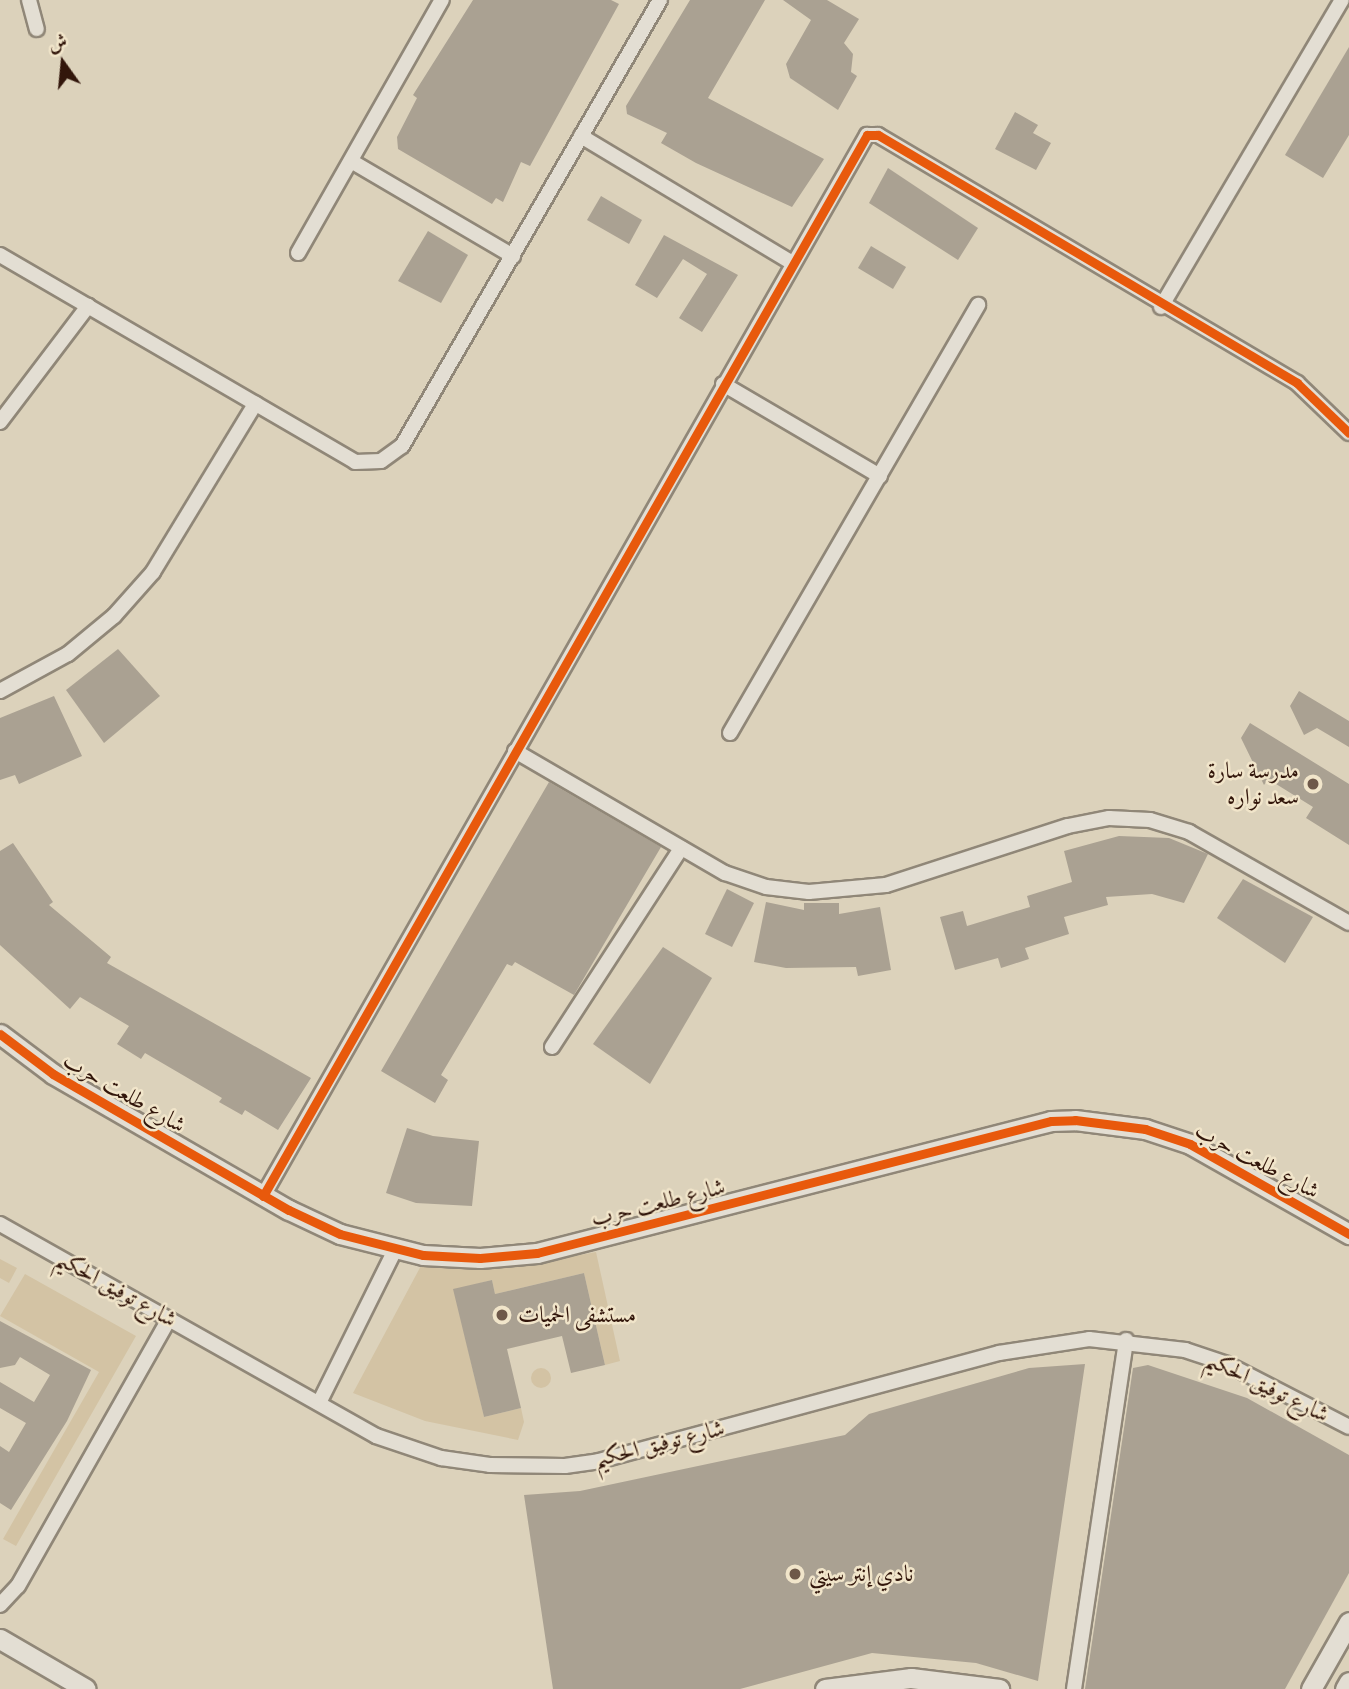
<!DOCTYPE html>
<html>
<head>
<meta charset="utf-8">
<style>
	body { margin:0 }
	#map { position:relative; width:1349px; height:1689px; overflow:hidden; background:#dcd2bb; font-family:"Libre Bodoni",Amiri,serif }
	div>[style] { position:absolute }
	.green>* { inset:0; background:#d3c3a4 }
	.round { border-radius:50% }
	.building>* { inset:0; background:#aaa192 }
	.roads { filter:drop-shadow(2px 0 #908778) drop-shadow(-2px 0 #908778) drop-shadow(0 2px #908778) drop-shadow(0 -2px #908778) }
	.street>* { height:14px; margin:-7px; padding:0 7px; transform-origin:7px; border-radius:7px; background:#e3ded3 }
	.secondary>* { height:19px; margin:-9.5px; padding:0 9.5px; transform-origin:9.5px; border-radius:9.5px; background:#e3ded3 }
	.cycleway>* { height:9px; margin:-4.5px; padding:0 4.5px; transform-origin:4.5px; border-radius:4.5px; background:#e8590c }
	.dots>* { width:19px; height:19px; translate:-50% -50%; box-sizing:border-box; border:4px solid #f1e5ca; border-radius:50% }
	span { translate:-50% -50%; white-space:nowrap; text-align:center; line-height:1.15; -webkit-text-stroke:5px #f1e5ca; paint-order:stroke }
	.poi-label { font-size:23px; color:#32160b }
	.right { translate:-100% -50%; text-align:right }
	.left { translate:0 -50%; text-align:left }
	.street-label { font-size:23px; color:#32160b }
	.north { position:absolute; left:28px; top:28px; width:70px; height:70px; -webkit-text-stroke:5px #f1e5ca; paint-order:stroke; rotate:345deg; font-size:19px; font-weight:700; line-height:28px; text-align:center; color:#32160b }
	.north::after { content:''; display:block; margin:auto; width:24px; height:32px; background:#32160b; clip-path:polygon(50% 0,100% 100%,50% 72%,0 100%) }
</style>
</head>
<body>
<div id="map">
	<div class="green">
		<div style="clip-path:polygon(596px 1252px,620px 1361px,605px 1365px,584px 1273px,495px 1294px,492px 1280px,454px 1290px,484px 1417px,521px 1408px,524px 1422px,518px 1440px,425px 1421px,353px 1393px,423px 1262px,452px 1268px,517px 1267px)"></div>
		<div style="clip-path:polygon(0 1259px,17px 1268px,9px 1283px,0 1278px)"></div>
		<div style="clip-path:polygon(25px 1274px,136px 1336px,16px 1546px,3px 1539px,99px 1372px,0 1316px)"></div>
		<div class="round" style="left:531px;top:1368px;width:20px;height:20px"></div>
	</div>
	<div class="building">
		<div style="clip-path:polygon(473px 0,611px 0,619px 4px,530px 166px,521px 162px,503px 202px,496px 198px,492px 204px,398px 149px,397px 137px,417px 98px,413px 95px)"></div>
		<div style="clip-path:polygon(690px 0,765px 0,708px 98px,824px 159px,792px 207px,696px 163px,661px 143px,667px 133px,627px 114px,626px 106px)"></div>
		<div style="clip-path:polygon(783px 0,827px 0,859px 19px,844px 43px,853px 54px,851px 72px,857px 76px,838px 110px,790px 78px,786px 64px,811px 20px)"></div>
		<div style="clip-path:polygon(1349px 47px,1349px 135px,1323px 178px,1285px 155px)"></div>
		<div style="clip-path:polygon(1015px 112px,1038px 125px,1033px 133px,1051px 143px,1036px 170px,995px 149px)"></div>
		<div style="clip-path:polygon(888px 168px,978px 228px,958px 260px,869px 203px)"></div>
		<div style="clip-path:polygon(601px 196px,642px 220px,629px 244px,587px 220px)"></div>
		<div style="clip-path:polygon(428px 231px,468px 255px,441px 303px,398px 281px)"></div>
		<div style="clip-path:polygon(664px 235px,738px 275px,702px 332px,679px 318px,707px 274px,683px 259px,657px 298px,635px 285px)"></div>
		<div style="clip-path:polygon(871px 246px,906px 267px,893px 289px,858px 268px)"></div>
		<div style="clip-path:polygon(118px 649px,160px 696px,104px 743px,66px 690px)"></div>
		<div style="clip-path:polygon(1299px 691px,1349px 721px,1349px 747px,1317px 728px,1304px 735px,1290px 706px)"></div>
		<div style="clip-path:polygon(54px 696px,82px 756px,19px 784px,15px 775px,0 780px,0 718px)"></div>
		<div style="clip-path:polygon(1250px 723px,1349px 784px,1349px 845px,1306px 818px,1313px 807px,1268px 779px,1264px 785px,1241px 738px)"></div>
		<div style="clip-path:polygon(549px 782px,661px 847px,574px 995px,515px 962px,512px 966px,507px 964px,441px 1075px,448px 1080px,435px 1103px,381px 1071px)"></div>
		<div style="clip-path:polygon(1119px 836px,1169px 838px,1208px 854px,1184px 903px,1152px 894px,1106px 897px,1108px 905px,1064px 917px,1069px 934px,1025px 948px,1029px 959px,1001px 968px,998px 958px,955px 970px,940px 917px,963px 911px,967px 926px,1030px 907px,1027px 896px,1072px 882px,1064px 851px)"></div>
		<div style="clip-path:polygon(13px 843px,53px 902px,49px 905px,111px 957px,107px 963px,311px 1078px,278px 1130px,245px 1110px,242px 1115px,219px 1102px,222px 1098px,145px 1053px,141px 1059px,117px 1044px,129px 1026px,80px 997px,70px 1009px,0 945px,0 851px)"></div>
		<div style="clip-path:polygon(1243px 879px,1313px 917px,1285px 963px,1217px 918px)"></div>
		<div style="clip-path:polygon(727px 889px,754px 903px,732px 947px,705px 934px)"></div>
		<div style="clip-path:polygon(766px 902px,804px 910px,804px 903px,839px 903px,839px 914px,880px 907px,891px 970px,858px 976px,856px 967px,786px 968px,754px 962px)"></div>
		<div style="clip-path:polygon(663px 947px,712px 978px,650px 1084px,593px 1044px)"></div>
		<div style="clip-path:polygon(407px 1128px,433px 1136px,479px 1141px,472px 1206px,416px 1203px,386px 1193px)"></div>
		<div style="clip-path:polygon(584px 1273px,605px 1365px,571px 1373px,562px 1336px,507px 1349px,521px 1408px,484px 1417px,453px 1289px,492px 1280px,495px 1294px)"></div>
		<div style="clip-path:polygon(0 1321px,91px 1370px,67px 1421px,11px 1510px,0 1503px,0 1446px,9px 1452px,26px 1423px,0 1408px,0 1382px,34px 1402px,50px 1375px,20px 1357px,15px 1365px,0 1368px)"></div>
		<div style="clip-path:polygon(1085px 1364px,1038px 1681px,976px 1663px,872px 1653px,740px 1689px,553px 1689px,524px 1495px,580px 1491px,845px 1435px,869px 1414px,1029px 1368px)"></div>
		<div style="clip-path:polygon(1148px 1365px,1247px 1398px,1349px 1455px,1349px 1573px,1285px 1689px,1085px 1689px,1133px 1368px)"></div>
	</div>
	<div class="roads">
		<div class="street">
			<div style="left:29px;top:0;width:30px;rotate:75deg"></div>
			<div style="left:581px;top:136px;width:246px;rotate:31deg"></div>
			<div style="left:351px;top:161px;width:188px;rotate:30.4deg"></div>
			<div style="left:298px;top:253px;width:291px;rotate:-60.4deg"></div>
			<div style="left:0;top:255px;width:411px;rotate:30.2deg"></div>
			<div style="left:355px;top:462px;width:26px;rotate:-2deg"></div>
			<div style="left:381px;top:461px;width:26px;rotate:-36deg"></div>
			<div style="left:402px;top:446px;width:515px;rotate:-59.95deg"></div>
			<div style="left:1161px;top:307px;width:356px;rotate:-59.5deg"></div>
			<div style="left:723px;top:384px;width:182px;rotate:30.4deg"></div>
			<div style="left:0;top:422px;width:146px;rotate:-52.8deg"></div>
			<div style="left:0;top:691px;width:77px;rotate:-28.6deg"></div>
			<div style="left:68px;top:654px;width:60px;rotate:-39.6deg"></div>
			<div style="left:114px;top:616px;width:59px;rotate:-48.4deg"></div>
			<div style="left:153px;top:572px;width:197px;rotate:-58.7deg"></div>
			<div style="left:730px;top:733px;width:495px;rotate:-59.9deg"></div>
			<div style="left:515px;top:751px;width:243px;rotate:30.2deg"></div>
			<div style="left:725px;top:873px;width:43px;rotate:18.9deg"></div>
			<div style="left:766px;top:887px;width:43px;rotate:6.6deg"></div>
			<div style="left:809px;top:892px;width:77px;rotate:-5.2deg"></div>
			<div style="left:886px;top:885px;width:191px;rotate:-18deg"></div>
			<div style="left:1068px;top:826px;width:42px;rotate:-11deg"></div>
			<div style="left:1109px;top:818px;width:41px;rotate:2.8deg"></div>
			<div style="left:1150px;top:820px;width:41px;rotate:17.1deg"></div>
			<div style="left:1189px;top:832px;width:184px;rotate:29.6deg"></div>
			<div style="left:552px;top:1047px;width:237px;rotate:-57deg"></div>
			<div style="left:263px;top:1196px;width:1221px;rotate:-60.35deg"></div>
			<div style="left:867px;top:135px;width:11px"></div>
			<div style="left:878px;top:135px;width:487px;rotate:30.6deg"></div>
			<div style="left:1297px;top:383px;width:72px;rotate:43.9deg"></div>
			<div style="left:0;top:1224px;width:432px;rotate:29.4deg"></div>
			<div style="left:376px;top:1436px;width:69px;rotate:18.7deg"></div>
			<div style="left:441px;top:1458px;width:49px;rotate:8.1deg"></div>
			<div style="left:490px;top:1465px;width:75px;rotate:0.8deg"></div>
			<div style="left:565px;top:1466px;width:34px;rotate:-8deg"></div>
			<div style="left:599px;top:1461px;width:414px;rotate:-15.1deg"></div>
			<div style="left:999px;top:1353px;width:91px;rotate:-8.8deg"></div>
			<div style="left:1089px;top:1339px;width:97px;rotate:6.5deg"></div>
			<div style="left:1185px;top:1350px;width:44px;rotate:18.4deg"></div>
			<div style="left:1227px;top:1364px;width:137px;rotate:27.3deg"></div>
			<div style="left:319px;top:1403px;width:171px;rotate:-63.6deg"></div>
			<div style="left:0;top:1605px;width:26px;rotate:-47deg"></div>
			<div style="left:18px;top:1586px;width:307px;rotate:-60.5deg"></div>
			<div style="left:1074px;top:1689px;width:353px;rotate:-81.5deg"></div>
		</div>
		<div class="secondary">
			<div style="left:0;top:1034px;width:66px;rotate:37deg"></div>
			<div style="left:53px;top:1074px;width:272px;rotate:30deg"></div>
			<div style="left:289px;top:1210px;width:56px;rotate:25.2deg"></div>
			<div style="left:340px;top:1234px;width:86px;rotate:14.2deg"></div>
			<div style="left:423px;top:1255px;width:57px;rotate:3deg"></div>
			<div style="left:480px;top:1258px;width:57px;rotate:-5deg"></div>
			<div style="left:537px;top:1253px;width:531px;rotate:-14.4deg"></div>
			<div style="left:1051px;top:1121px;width:24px;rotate:-2deg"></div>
			<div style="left:1075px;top:1120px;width:71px;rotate:7.3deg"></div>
			<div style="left:1145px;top:1129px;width:47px;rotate:18.4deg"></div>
			<div style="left:1190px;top:1144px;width:183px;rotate:29.5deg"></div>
			<div style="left:0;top:1639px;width:99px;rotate:30.2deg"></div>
			<div style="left:825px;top:1689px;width:87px;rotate:-7.3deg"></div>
			<div style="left:911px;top:1678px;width:89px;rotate:7.1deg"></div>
			<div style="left:1311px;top:1689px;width:77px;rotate:-60.4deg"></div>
			<div style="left:1345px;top:1689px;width:8px;rotate:-60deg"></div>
		</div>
	</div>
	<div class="cycleway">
		<div style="left:0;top:1034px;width:66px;rotate:37deg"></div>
		<div style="left:53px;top:1074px;width:272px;rotate:30deg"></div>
		<div style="left:289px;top:1210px;width:56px;rotate:25.2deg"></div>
		<div style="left:340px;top:1234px;width:86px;rotate:14.2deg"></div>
		<div style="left:423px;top:1255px;width:57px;rotate:3deg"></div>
		<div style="left:480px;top:1258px;width:57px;rotate:-5deg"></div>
		<div style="left:537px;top:1253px;width:531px;rotate:-14.4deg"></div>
		<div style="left:1051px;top:1121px;width:24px;rotate:-2deg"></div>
		<div style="left:1075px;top:1120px;width:71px;rotate:7.3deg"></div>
		<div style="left:1145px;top:1129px;width:47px;rotate:18.4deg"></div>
		<div style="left:1190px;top:1144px;width:183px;rotate:29.5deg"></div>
		<div style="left:263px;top:1196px;width:1221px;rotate:-60.35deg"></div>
		<div style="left:867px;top:135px;width:11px"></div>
		<div style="left:878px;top:135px;width:487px;rotate:30.6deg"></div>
		<div style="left:1297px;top:383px;width:72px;rotate:43.9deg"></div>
	</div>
	<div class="dots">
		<div style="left:1313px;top:784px;background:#6e5849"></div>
		<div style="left:502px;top:1315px;background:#6e5849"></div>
		<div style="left:795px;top:1574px;background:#6e5849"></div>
	</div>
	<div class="poi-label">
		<span class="right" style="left:1299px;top:784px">مدرسة سارة<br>سعد نواره</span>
		<span class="left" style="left:518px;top:1315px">مستشفى الحميات</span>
		<span class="left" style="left:809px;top:1574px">نادي إنتر سيتي</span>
	</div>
	<div class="street-label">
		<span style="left:124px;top:1093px;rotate:30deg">شارع طلعت حرب</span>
		<span style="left:1257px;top:1161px;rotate:28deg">شارع طلعت حرب</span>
		<span style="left:658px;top:1203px;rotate:-14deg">شارع طلعت حرب</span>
		<span style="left:116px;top:1289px;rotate:29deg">شارع توفيق الحكيم</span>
		<span style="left:1267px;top:1387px;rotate:26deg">شارع توفيق الحكيم</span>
		<span style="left:659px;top:1444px;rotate:-14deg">شارع توفيق الحكيم</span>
	</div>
	<div class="north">ش</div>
</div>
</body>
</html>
